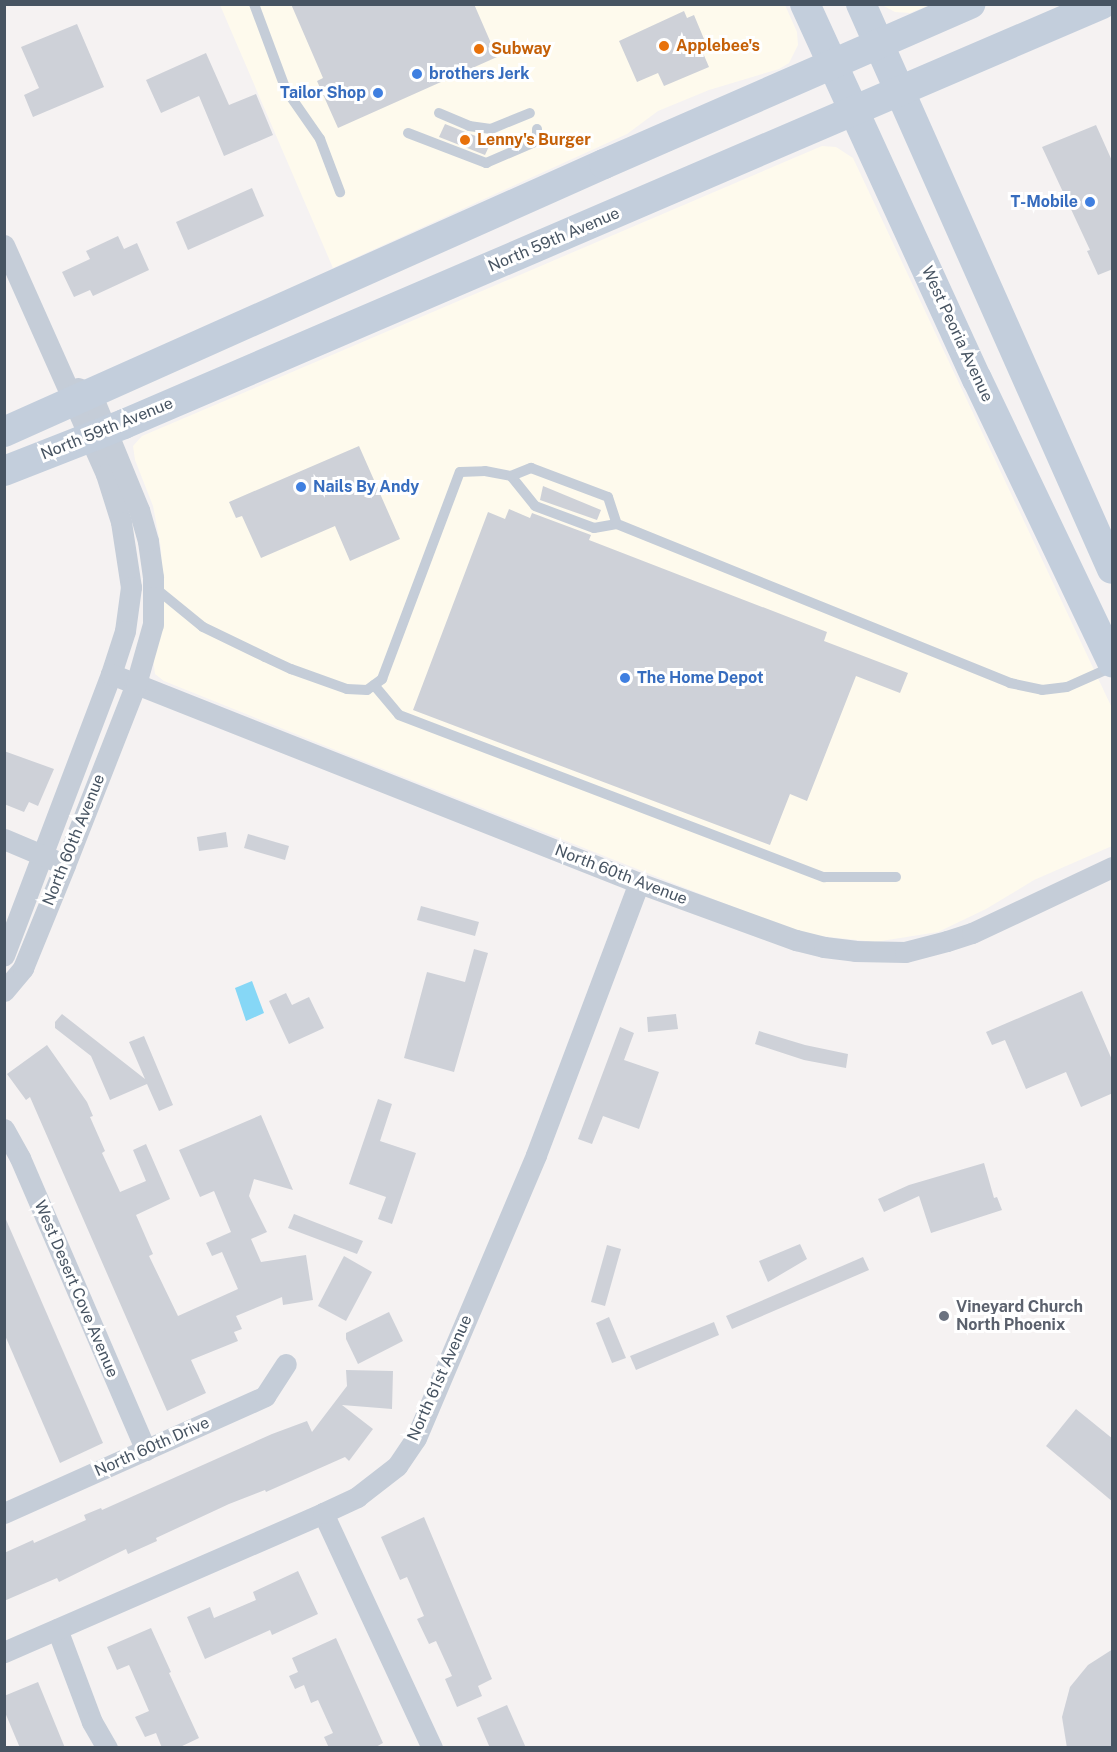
<!DOCTYPE html>
<html>
<head>
<meta charset="utf-8">
<style>
	body { margin:0 }
	#map { position:relative; width:1117px; height:1752px; overflow:hidden; background:#f5f2f2; font-family:"Public Sans",sans-serif }
	div>[style] { position:absolute }
	.commercial>* { inset:0; background:#fefaed }
	.water>* { inset:0; background:#86d7f6 }
	.building>* { inset:0; background:#ced1d8 }
	.service>* { height:10px; margin:-5px; padding:0 5px; transform-origin:5px; border-radius:5px; background:#c5cdd8 }
	.minor>* { height:21px; margin:-10.5px; padding:0 10.5px; transform-origin:10.5px; border-radius:10.5px; background:#c5cdd8 }
	.secondary>* { height:30px; margin:-15px; padding:0 15px; transform-origin:15px; border-radius:15px; background:#c3cedc }
	.dots>* { width:16px; height:16px; translate:-50% -50%; box-sizing:border-box; border:3px solid #fff; border-radius:50% }
	span { translate:-50% -50%; white-space:nowrap; text-align:center; line-height:1.15; -webkit-text-stroke:6px #fff; paint-order:stroke }
	.food-label { font-size:16px; color:#c56008; font-weight:700 }
	.left { translate:0 -50%; text-align:left }
	.shop-label { font-size:16px; color:#366cbe; font-weight:700 }
	.right { translate:-100% -50%; text-align:right }
	.street-label { font-size:16px; color:#475462 }
	.worship-label { font-size:16px; color:#5b616d; font-weight:700 }
	.frame { position:absolute; inset:0; border:6px solid #475462; pointer-events:none }
</style>
</head>
<body>
<div id="map">
	<div class="commercial">
		<div style="clip-path:polygon(220px 5px,785px 5px,797px 32px,798px 45px,789px 63px,779px 69px,709px 90px,658px 111px,627px 134px,333px 268px)"></div>
		<div style="clip-path:polygon(882px 5px,929px 5px,910px 13px,895px 12px)"></div>
		<div style="clip-path:polygon(822px 146px,836px 147px,853px 158px,1112px 708px,1112px 846px,1034px 880px,986px 909px,938px 932px,875px 942px,812px 935px,764px 919px,353px 757px,164px 681px,155px 674px,153px 659px,163px 609px,161px 548px,153px 506px,135px 460px,133px 446px,142px 436px)"></div>
	</div>
	<div class="water">
		<div style="clip-path:polygon(252px 981px,264px 1013px,246px 1021px,235px 988px)"></div>
	</div>
	<div class="building">
		<div style="clip-path:polygon(291px 4px,474px 4px,497px 57px,338px 128px,317px 81px,323px 78px)"></div>
		<div style="clip-path:polygon(684px 11px,687px 18px,694px 15px,709px 51px,703px 53px,709px 67px,664px 86px,658px 73px,637px 82px,619px 41px)"></div>
		<div style="clip-path:polygon(77px 24px,104px 87px,33px 117px,24px 95px,39px 88px,21px 47px)"></div>
		<div style="clip-path:polygon(206px 53px,229px 105px,256px 94px,273px 135px,224px 156px,199px 96px,161px 113px,146px 80px)"></div>
		<div style="clip-path:polygon(445px 124px,491px 142px,485px 155px,439px 137px)"></div>
		<div style="clip-path:polygon(1096px 125px,1113px 163px,1113px 269px,1098px 275px,1087px 251px,1090px 250px,1042px 147px)"></div>
		<div style="clip-path:polygon(252px 188px,264px 216px,188px 250px,176px 222px)"></div>
		<div style="clip-path:polygon(118px 236px,124px 249px,137px 243px,149px 270px,93px 296px,90px 290px,74px 297px,62px 272px,90px 259px,86px 251px)"></div>
		<div style="clip-path:polygon(359px 446px,400px 539px,350px 561px,335px 526px,261px 558px,242px 516px,236px 518px,229px 502px)"></div>
		<div style="clip-path:polygon(543px 486px,601px 510px,597px 520px,540px 500px)"></div>
		<div style="clip-path:polygon(509px 509px,530px 518px,532px 513px,591px 535px,589px 540px,827px 632px,824px 641px,908px 673px,900px 693px,856px 676px,807px 801px,790px 794px,770px 845px,413px 710px,488px 512px,505px 519px)"></div>
		<div style="clip-path:polygon(4px 751px,54px 769px,38px 806px,29px 802px,24px 812px,4px 804px)"></div>
		<div style="clip-path:polygon(226px 832px,228px 847px,199px 851px,197px 837px)"></div>
		<div style="clip-path:polygon(248px 834px,289px 846px,285px 860px,244px 848px)"></div>
		<div style="clip-path:polygon(421px 906px,479px 922px,475px 936px,417px 920px)"></div>
		<div style="clip-path:polygon(474px 949px,488px 953px,454px 1072px,404px 1058px,427px 972px,465px 982px)"></div>
		<div style="clip-path:polygon(1082px 991px,1113px 1062px,1113px 1093px,1081px 1107px,1066px 1072px,1026px 1089px,1005px 1040px,992px 1045px,986px 1032px)"></div>
		<div style="clip-path:polygon(286px 993px,292px 1005px,309px 997px,324px 1028px,289px 1044px,269px 1001px)"></div>
		<div style="clip-path:polygon(62px 1014px,145px 1079px,129px 1042px,144px 1036px,173px 1105px,159px 1111px,147px 1084px,110px 1100px,91px 1056px,55px 1028px,55px 1022px)"></div>
		<div style="clip-path:polygon(676px 1014px,678px 1029px,648px 1032px,647px 1017px)"></div>
		<div style="clip-path:polygon(620px 1027px,634px 1033px,624px 1060px,659px 1072px,639px 1129px,603px 1116px,592px 1144px,578px 1139px)"></div>
		<div style="clip-path:polygon(759px 1031px,805px 1045px,848px 1054px,846px 1068px,804px 1060px,755px 1044px)"></div>
		<div style="clip-path:polygon(47px 1045px,87px 1102px,93px 1116px,90px 1117px,105px 1151px,102px 1153px,120px 1192px,146px 1181px,133px 1150px,146px 1144px,170px 1199px,136px 1215px,153px 1254px,149px 1256px,178px 1316px,238px 1289px,222px 1252px,212px 1256px,206px 1243px,231px 1232px,214px 1191px,200px 1197px,179px 1150px,261px 1115px,293px 1190px,254px 1179px,249px 1196px,267px 1232px,251px 1239px,261px 1262px,306px 1255px,313px 1300px,283px 1305px,282px 1297px,236px 1316px,242px 1329px,234px 1332px,238px 1341px,191px 1360px,206px 1393px,167px 1411px,30px 1097px,26px 1100px,7px 1074px)"></div>
		<div style="clip-path:polygon(378px 1099px,392px 1104px,380px 1141px,416px 1153px,392px 1224px,378px 1219px,386px 1197px,349px 1184px)"></div>
		<div style="clip-path:polygon(984px 1163px,994px 1198px,997px 1197px,1002px 1210px,931px 1233px,919px 1196px,884px 1212px,878px 1199px,909px 1185px)"></div>
		<div style="clip-path:polygon(294px 1214px,363px 1241px,357px 1254px,288px 1228px)"></div>
		<div style="clip-path:polygon(4px 1215px,103px 1443px,60px 1463px,4px 1333px)"></div>
		<div style="clip-path:polygon(800px 1244px,807px 1259px,768px 1282px,759px 1261px)"></div>
		<div style="clip-path:polygon(607px 1245px,621px 1249px,605px 1306px,591px 1302px)"></div>
		<div style="clip-path:polygon(344px 1256px,372px 1272px,346px 1321px,318px 1306px)"></div>
		<div style="clip-path:polygon(863px 1257px,869px 1270px,732px 1329px,726px 1316px)"></div>
		<div style="clip-path:polygon(389px 1312px,403px 1341px,358px 1364px,346px 1339px,346px 1333px)"></div>
		<div style="clip-path:polygon(609px 1317px,626px 1358px,612px 1363px,596px 1323px)"></div>
		<div style="clip-path:polygon(714px 1322px,719px 1335px,636px 1370px,630px 1356px)"></div>
		<div style="clip-path:polygon(346px 1370px,393px 1371px,392px 1409px,342px 1405px,373px 1429px,349px 1461px,345px 1457px,266px 1492px,265px 1490px,229px 1504px,156px 1538px,157px 1541px,128px 1554px,126px 1549px,59px 1582px,57px 1578px,4px 1601px,4px 1553px,33px 1540px,34px 1543px,86px 1520px,84px 1515px,101px 1508px,102px 1510px,272px 1434px,307px 1421px,312px 1432px,347px 1386px)"></div>
		<div style="clip-path:polygon(1076px 1409px,1113px 1439px,1113px 1502px,1046px 1446px)"></div>
		<div style="clip-path:polygon(424px 1517px,492px 1679px,478px 1686px,482px 1696px,457px 1707px,445px 1679px,452px 1676px,436px 1641px,429px 1644px,417px 1619px,424px 1616px,407px 1577px,400px 1580px,381px 1537px)"></div>
		<div style="clip-path:polygon(298px 1571px,318px 1614px,272px 1635px,270px 1630px,205px 1659px,187px 1617px,210px 1607px,214px 1618px,256px 1600px,253px 1592px)"></div>
		<div style="clip-path:polygon(151px 1628px,171px 1672px,169px 1673px,199px 1738px,178px 1748px,162px 1748px,156px 1733px,145px 1737px,135px 1717px,149px 1711px,129px 1665px,117px 1670px,107px 1647px)"></div>
		<div style="clip-path:polygon(336px 1638px,383px 1743px,374px 1748px,329px 1748px,324px 1737px,333px 1733px,318px 1700px,311px 1703px,304px 1685px,295px 1689px,289px 1676px,298px 1672px,292px 1658px)"></div>
		<div style="clip-path:polygon(1113px 1649px,1113px 1748px,1067px 1748px,1062px 1717px,1070px 1687px,1088px 1665px)"></div>
		<div style="clip-path:polygon(38px 1682px,65px 1748px,20px 1748px,4px 1710px,4px 1696px)"></div>
		<div style="clip-path:polygon(507px 1705px,526px 1748px,490px 1748px,477px 1718px)"></div>
	</div>
	<div class="service">
		<div style="left:254px;top:4px;width:92px;rotate:69.6deg"></div>
		<div style="left:286px;top:90px;width:60px;rotate:55.2deg"></div>
		<div style="left:320px;top:139px;width:57px;rotate:69.3deg"></div>
		<div style="left:439px;top:113px;width:33px;rotate:23deg"></div>
		<div style="left:469px;top:126px;width:22px;rotate:8deg"></div>
		<div style="left:491px;top:129px;width:42px;rotate:-22.3deg"></div>
		<div style="left:408px;top:133px;width:84px;rotate:21deg"></div>
		<div style="left:486px;top:163px;width:56px;rotate:-23.3deg"></div>
		<div style="left:537px;top:141px;width:12px;rotate:-90deg"></div>
		<div style="left:511px;top:476px;width:38px;rotate:51deg"></div>
		<div style="left:535px;top:506px;width:63px;rotate:20.4deg"></div>
		<div style="left:594px;top:528px;width:23px;rotate:-10deg"></div>
		<div style="left:154px;top:587px;width:63px;rotate:39.2deg"></div>
		<div style="left:203px;top:627px;width:69px;rotate:25.8deg"></div>
		<div style="left:265px;top:657px;width:29px;rotate:25deg"></div>
		<div style="left:291px;top:669px;width:59px;rotate:19.7deg"></div>
		<div style="left:347px;top:689px;width:20px;rotate:3deg"></div>
		<div style="left:367px;top:690px;width:19px;rotate:-36deg"></div>
		<div style="left:382px;top:679px;width:221px;rotate:-69.4deg"></div>
		<div style="left:460px;top:472px;width:25px;rotate:-2deg"></div>
		<div style="left:485px;top:471px;width:26px;rotate:11deg"></div>
		<div style="left:511px;top:476px;width:22px;rotate:-22deg"></div>
		<div style="left:531px;top:468px;width:82px;rotate:20.6deg"></div>
		<div style="left:608px;top:497px;width:28px;rotate:72deg"></div>
		<div style="left:617px;top:524px;width:424px;rotate:22deg"></div>
		<div style="left:1010px;top:683px;width:33px;rotate:12deg"></div>
		<div style="left:1042px;top:690px;width:25px;rotate:-7deg"></div>
		<div style="left:1067px;top:687px;width:49px;rotate:-24deg"></div>
		<div style="left:374px;top:685px;width:39px;rotate:50deg"></div>
		<div style="left:399px;top:715px;width:455px;rotate:20.9deg"></div>
		<div style="left:824px;top:877px;width:72px"></div>
	</div>
	<div class="minor">
		<div style="left:4px;top:245px;width:251px;rotate:66deg"></div>
		<div style="left:106px;top:474px;width:50px;rotate:72.6deg"></div>
		<div style="left:121px;top:522px;width:66px;rotate:81.3deg"></div>
		<div style="left:131px;top:587px;width:44px;rotate:97.8deg"></div>
		<div style="left:125px;top:631px;width:45px;rotate:108deg"></div>
		<div style="left:111px;top:674px;width:301px;rotate:110.8deg"></div>
		<div style="left:111px;top:674px;width:568px;rotate:21.6deg"></div>
		<div style="left:639px;top:883px;width:167px;rotate:20deg"></div>
		<div style="left:796px;top:940px;width:29px;rotate:14deg"></div>
		<div style="left:824px;top:947px;width:31px;rotate:7deg"></div>
		<div style="left:855px;top:951px;width:50px;rotate:1.1deg"></div>
		<div style="left:905px;top:952px;width:43px;rotate:-14.7deg"></div>
		<div style="left:947px;top:941px;width:26px;rotate:-18deg"></div>
		<div style="left:972px;top:933px;width:155px;rotate:-25.2deg"></div>
		<div style="left:4px;top:839px;width:56px;rotate:22.9deg"></div>
		<div style="left:4px;top:991px;width:30px;rotate:-50deg"></div>
		<div style="left:23px;top:968px;width:111px;rotate:-67.8deg"></div>
		<div style="left:65px;top:865px;width:194px;rotate:-68.6deg"></div>
		<div style="left:136px;top:684px;width:62px;rotate:-74.2deg"></div>
		<div style="left:153px;top:624px;width:47px;rotate:-90deg"></div>
		<div style="left:153px;top:577px;width:36px;rotate:-98deg"></div>
		<div style="left:148px;top:541px;width:32px;rotate:-106deg"></div>
		<div style="left:139px;top:510px;width:126px;rotate:-112.3deg"></div>
		<div style="left:91px;top:393px;width:14px;rotate:-159deg"></div>
		<div style="left:4px;top:1129px;width:33px;rotate:61deg"></div>
		<div style="left:20px;top:1158px;width:318px;rotate:66.7deg"></div>
		<div style="left:4px;top:1513px;width:286px;rotate:-24.1deg"></div>
		<div style="left:265px;top:1396px;width:38px;rotate:-57deg"></div>
		<div style="left:323px;top:1513px;width:259px;rotate:65.1deg"></div>
		<div style="left:57px;top:1629px;width:99px;rotate:69.4deg"></div>
		<div style="left:92px;top:1722px;width:30px;rotate:60deg"></div>
		<div style="left:4px;top:1652px;width:348px;rotate:-23.5deg"></div>
		<div style="left:323px;top:1513px;width:38px;rotate:-25deg"></div>
		<div style="left:357px;top:1497px;width:51px;rotate:-37.8deg"></div>
		<div style="left:397px;top:1466px;width:34px;rotate:-56deg"></div>
		<div style="left:416px;top:1438px;width:307px;rotate:-67deg"></div>
		<div style="left:536px;top:1155px;width:291px;rotate:-69.3deg"></div>
	</div>
	<div class="secondary">
		<div style="left:805px;top:4px;width:413px;rotate:65.4deg"></div>
		<div style="left:977px;top:379px;width:314px;rotate:64.5deg"></div>
		<div style="left:861px;top:4px;width:618px;rotate:66.05deg"></div>
		<div style="left:4px;top:432px;width:657px;rotate:-24.07deg"></div>
		<div style="left:604px;top:164px;width:400px;rotate:-23.6deg"></div>
		<div style="left:4px;top:471px;width:129px;rotate:-21.4deg"></div>
		<div style="left:124px;top:424px;width:1064px;rotate:-23.24deg"></div>
	</div>
	<div class="dots">
		<div style="left:664px;top:46px;background:#e8710a"></div>
		<div style="left:479px;top:49px;background:#e8710a"></div>
		<div style="left:417px;top:74px;background:#3f7fe0"></div>
		<div style="left:378px;top:93px;background:#3f7fe0"></div>
		<div style="left:465px;top:140px;background:#e8710a"></div>
		<div style="left:1090px;top:202px;background:#3f7fe0"></div>
		<div style="left:301px;top:487px;background:#3f7fe0"></div>
		<div style="left:625px;top:678px;background:#3f7fe0"></div>
		<div style="left:944px;top:1316px;background:#6b7280"></div>
	</div>
	<div class="food-label">
		<span class="left" style="left:676px;top:46px">Applebee's</span>
		<span class="left" style="left:491px;top:49px">Subway</span>
		<span class="left" style="left:477px;top:140px">Lenny's Burger</span>
	</div>
	<div class="shop-label">
		<span class="left" style="left:429px;top:74px">brothers Jerk</span>
		<span class="right" style="left:366px;top:93px">Tailor Shop</span>
		<span class="right" style="left:1078px;top:202px">T-Mobile</span>
		<span class="left" style="left:313px;top:487px">Nails By Andy</span>
		<span class="left" style="left:637px;top:678px">The Home Depot</span>
	</div>
	<div class="street-label">
		<span style="left:554px;top:240px;rotate:-23deg">North 59th Avenue</span>
		<span style="left:957px;top:334px;rotate:65deg">West Peoria Avenue</span>
		<span style="left:107px;top:429px;rotate:-22deg">North 59th Avenue</span>
		<span style="left:74px;top:840px;rotate:-68deg">North 60th Avenue</span>
		<span style="left:621px;top:875px;rotate:21deg">North 60th Avenue</span>
		<span style="left:76px;top:1289px;rotate:67deg">West Desert Cove Avenue</span>
		<span style="left:440px;top:1378px;rotate:-66deg">North 61st Avenue</span>
		<span style="left:152px;top:1447px;rotate:-24deg">North 60th Drive</span>
	</div>
	<div class="worship-label">
		<span class="left" style="left:956px;top:1316px">Vineyard Church<br>North Phoenix</span>
	</div>
	<div class="frame"></div>
</div>
</body>
</html>
